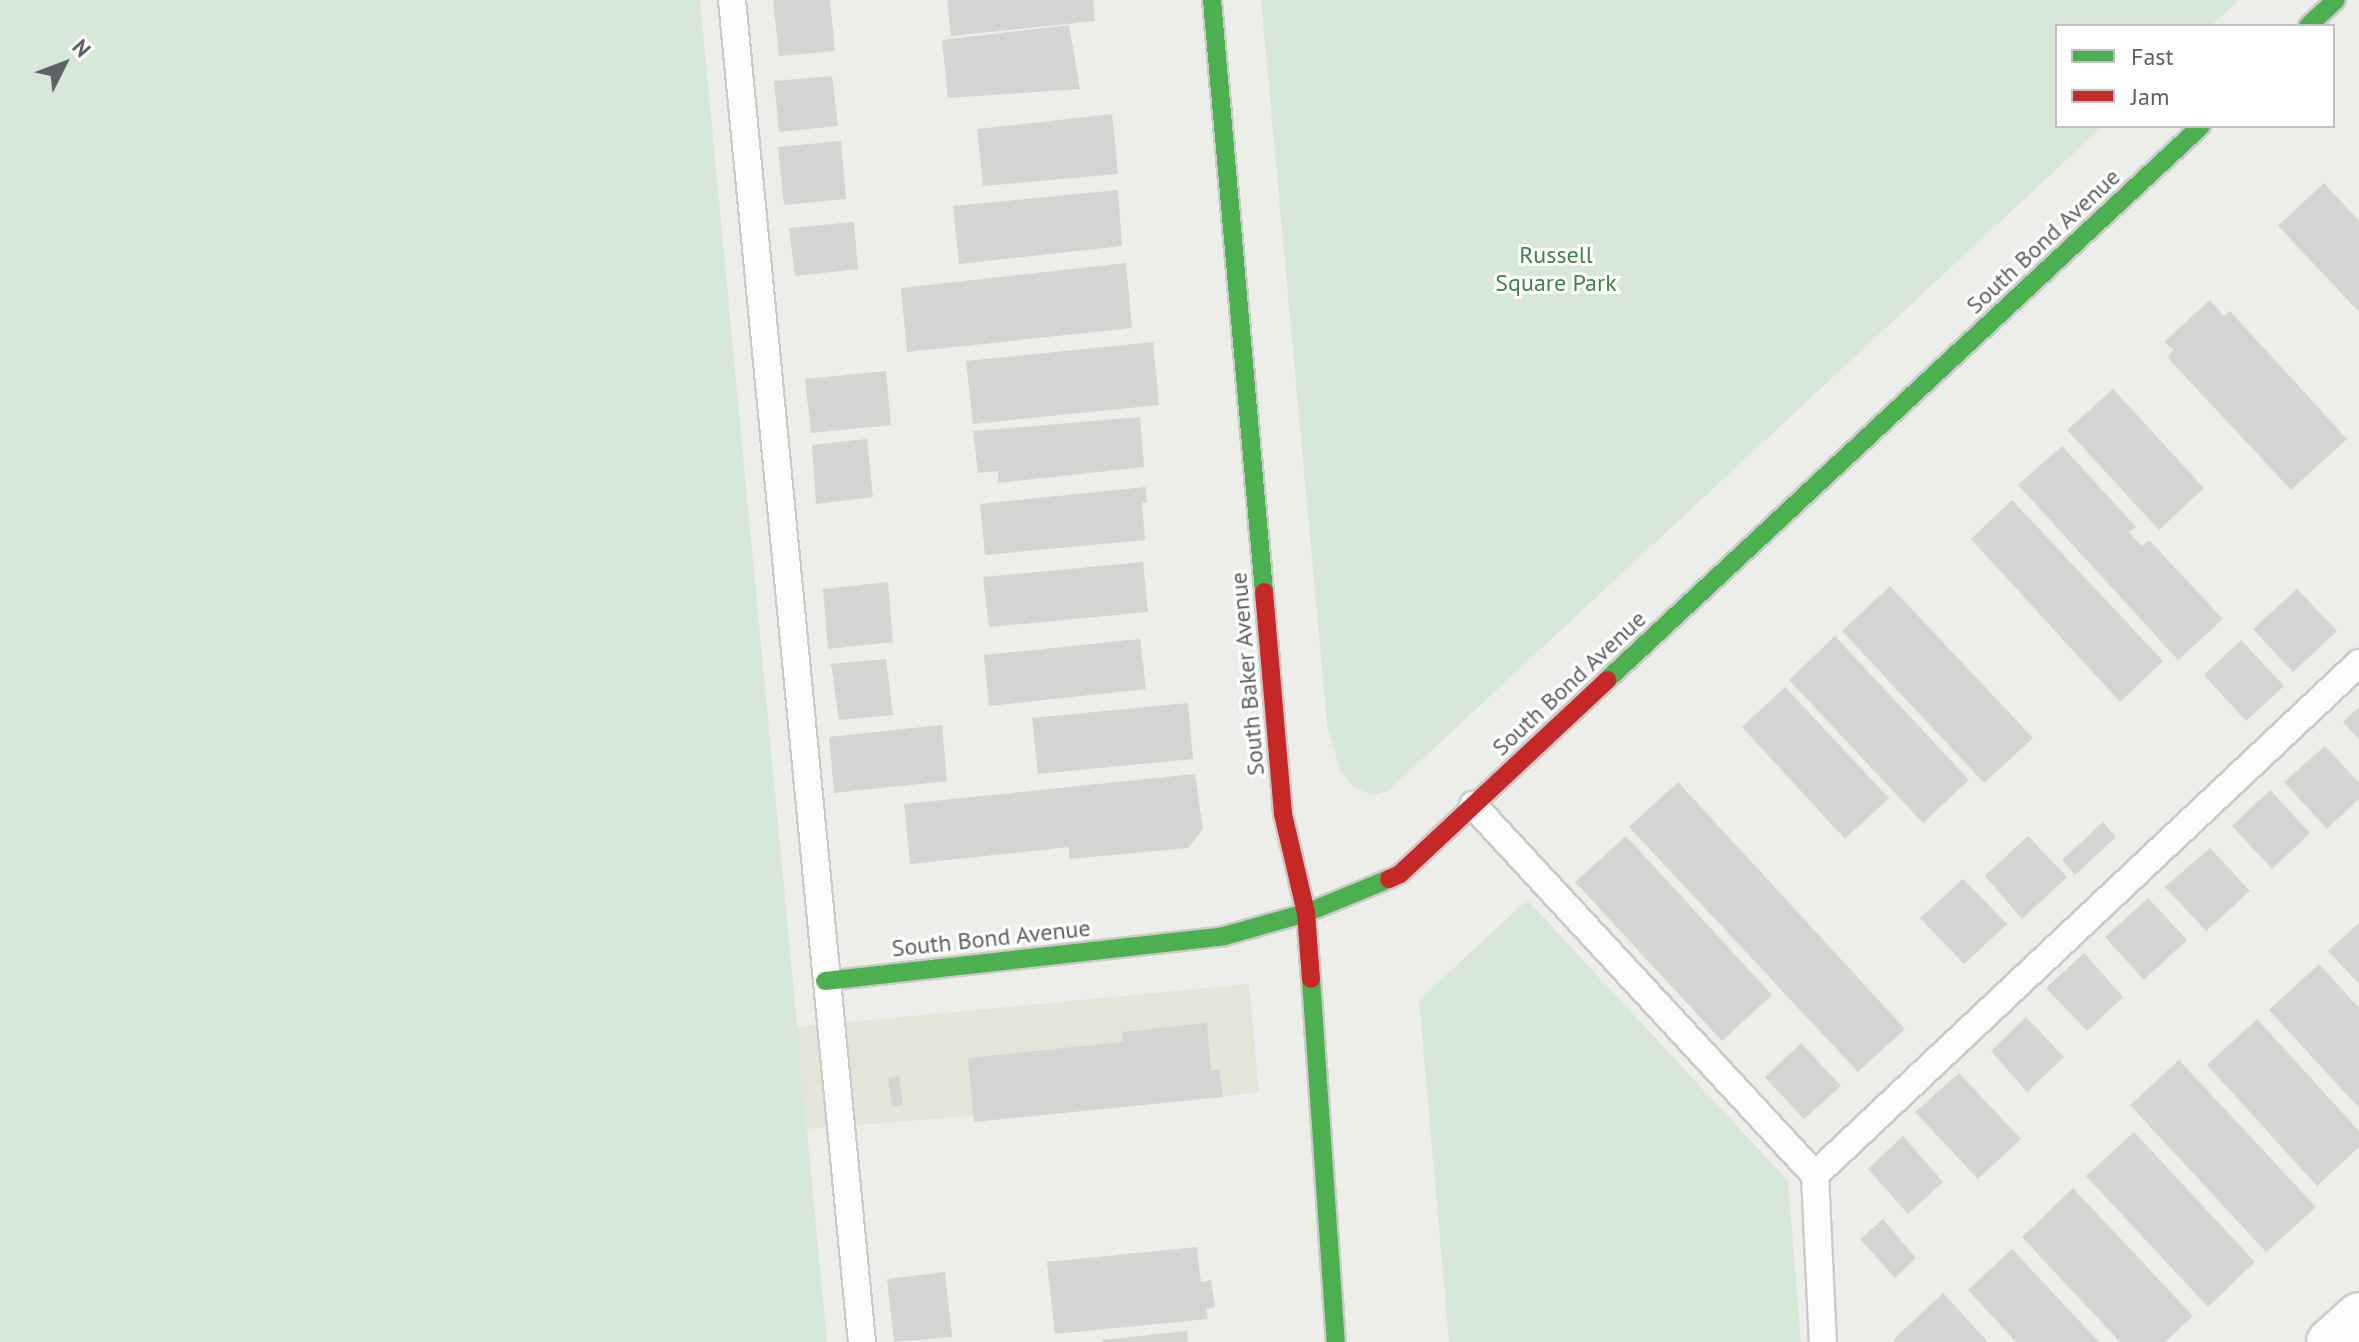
<!DOCTYPE html>
<html>
<head>
<meta charset="utf-8">
<style>
	body { margin:0 }
	#map { position:relative; width:2359px; height:1342px; overflow:hidden; background:#edede9; font-family:"PT Sans",sans-serif }
	div>[style] { position:absolute }
	.commercial>* { inset:0; background:#e5e4d8 }
	.green>* { inset:0; background:#d8e8d8 }
	.building>* { inset:0; background:#d4d4d2 }
	.roads { filter:drop-shadow(2px 0 #cbcbca) drop-shadow(-2px 0 #cbcbca) drop-shadow(0 2px #cbcbca) drop-shadow(0 -2px #cbcbca) }
	.lane>* { height:26px; margin:-13px; padding:0 13px; transform-origin:13px; border-radius:13px; background:#fcfcfc }
	.street>* { height:44px; margin:-22px; padding:0 22px; transform-origin:22px; border-radius:22px; background:#fcfcfc }
	.fast>* { height:18px; margin:-9px; padding:0 9px; transform-origin:9px; border-radius:9px; background:#4caf50 }
	.jam>* { height:18px; margin:-9px; padding:0 9px; transform-origin:9px; border-radius:9px; background:#c62828 }
	span { translate:-50% -50%; white-space:nowrap; text-align:center; line-height:1.15; -webkit-text-stroke:6px #fff; paint-order:stroke }
	.street-label { font-size:24px; color:#5f6166 }
	.park-label { font-size:24px; color:#418249 }
	.legend { position:absolute; left:2055px; top:24px; width:280px; height:104px; box-sizing:border-box; background:#fff; border:2px solid #bfc0c2; margin:0; padding:10px 14px; list-style:none; font-size:24px; color:#5f6166 }
	.legend li { display:flex; align-items:center; gap:16px; height:40px }
	.legend b { width:40px; border:2px solid #bfc0c2 }
	.north { position:absolute; left:24px; top:24px; width:80px; height:80px; -webkit-text-stroke:6px #fff; paint-order:stroke; rotate:48deg; font-size:22px; font-weight:700; line-height:32px; text-align:center; color:#5f6166 }
	.north::after { content:''; display:block; margin:auto; width:28px; height:36px; background:#5f6166; clip-path:polygon(50% 0,100% 100%,50% 72%,0 100%) }
</style>
</head>
<body>
<div id="map">
	<div class="commercial">
		<div style="clip-path:polygon(1249px 984px,1259px 1093px,807px 1129px,797px 1027px)"></div>
	</div>
	<div class="green">
		<div style="clip-path:polygon(0 0,700px 0,827px 1342px,0 1342px)"></div>
		<div style="clip-path:polygon(1261px 0,2239px 0,2211px 26px,2057px 26px,2057px 126px,2103px 126px,1388px 791px,1372px 795px,1353px 787px,1340px 771px,1327px 724px)"></div>
		<div style="clip-path:polygon(1527px 900px,1788px 1181px,1801px 1342px,1449px 1342px,1419px 1000px)"></div>
	</div>
	<div class="building">
		<div style="clip-path:polygon(773px 0,830px 0,835px 51px,779px 56px)"></div>
		<div style="clip-path:polygon(947px 0,1093px 0,1095px 21px,951px 36px)"></div>
		<div style="clip-path:polygon(1069px 25px,1080px 89px,948px 98px,942px 40px)"></div>
		<div style="clip-path:polygon(832px 76px,838px 126px,779px 132px,774px 81px)"></div>
		<div style="clip-path:polygon(1112px 114px,1118px 174px,983px 186px,977px 129px)"></div>
		<div style="clip-path:polygon(841px 141px,846px 199px,784px 205px,778px 147px)"></div>
		<div style="clip-path:polygon(2324px 183px,2359px 221px,2359px 312px,2278px 226px)"></div>
		<div style="clip-path:polygon(1118px 190px,1122px 246px,959px 264px,953px 206px)"></div>
		<div style="clip-path:polygon(854px 222px,858px 269px,795px 276px,789px 228px)"></div>
		<div style="clip-path:polygon(1126px 263px,1132px 328px,907px 352px,901px 288px)"></div>
		<div style="clip-path:polygon(2210px 300px,2224px 316px,2230px 311px,2347px 439px,2291px 490px,2167px 357px,2174px 350px,2164px 342px)"></div>
		<div style="clip-path:polygon(1153px 342px,1159px 405px,973px 424px,966px 361px)"></div>
		<div style="clip-path:polygon(886px 371px,891px 425px,811px 433px,805px 379px)"></div>
		<div style="clip-path:polygon(2113px 389px,2204px 488px,2159px 530px,2067px 430px)"></div>
		<div style="clip-path:polygon(1140px 417px,1144px 467px,998px 483px,998px 471px,978px 473px,973px 431px)"></div>
		<div style="clip-path:polygon(867px 439px,873px 497px,816px 504px,812px 445px)"></div>
		<div style="clip-path:polygon(2062px 446px,2136px 527px,2129px 532px,2142px 546px,2149px 540px,2223px 619px,2178px 660px,2018px 485px)"></div>
		<div style="clip-path:polygon(1146px 487px,1147px 502px,1142px 503px,1145px 540px,985px 555px,980px 504px)"></div>
		<div style="clip-path:polygon(2012px 500px,2163px 661px,2120px 702px,1971px 539px)"></div>
		<div style="clip-path:polygon(1143px 562px,1148px 612px,989px 627px,983px 577px)"></div>
		<div style="clip-path:polygon(888px 582px,893px 642px,828px 649px,823px 589px)"></div>
		<div style="clip-path:polygon(1890px 586px,2033px 738px,1984px 783px,1842px 631px)"></div>
		<div style="clip-path:polygon(2297px 589px,2337px 631px,2293px 672px,2253px 629px)"></div>
		<div style="clip-path:polygon(1835px 636px,1969px 780px,1923px 823px,1789px 680px)"></div>
		<div style="clip-path:polygon(1140px 639px,1146px 689px,989px 706px,984px 655px)"></div>
		<div style="clip-path:polygon(2241px 640px,2284px 686px,2246px 721px,2204px 675px)"></div>
		<div style="clip-path:polygon(886px 659px,893px 715px,839px 720px,831px 664px)"></div>
		<div style="clip-path:polygon(1785px 687px,1889px 798px,1845px 839px,1742px 727px)"></div>
		<div style="clip-path:polygon(1188px 703px,1193px 759px,1038px 774px,1032px 718px)"></div>
		<div style="clip-path:polygon(2359px 707px,2359px 740px,2343px 722px)"></div>
		<div style="clip-path:polygon(942px 725px,947px 781px,834px 793px,829px 737px)"></div>
		<div style="clip-path:polygon(2325px 746px,2359px 783px,2359px 799px,2327px 829px,2284px 782px)"></div>
		<div style="clip-path:polygon(1195px 774px,1203px 829px,1188px 848px,1069px 859px,1069px 847px,910px 864px,904px 804px)"></div>
		<div style="clip-path:polygon(1678px 782px,1905px 1029px,1858px 1072px,1629px 827px)"></div>
		<div style="clip-path:polygon(2270px 790px,2310px 833px,2272px 869px,2232px 826px)"></div>
		<div style="clip-path:polygon(2103px 822px,2116px 837px,2075px 875px,2062px 860px)"></div>
		<div style="clip-path:polygon(1626px 836px,1772px 995px,1722px 1041px,1575px 882px)"></div>
		<div style="clip-path:polygon(2028px 836px,2067px 877px,2022px 919px,1985px 876px)"></div>
		<div style="clip-path:polygon(2210px 848px,2250px 891px,2206px 931px,2165px 887px)"></div>
		<div style="clip-path:polygon(1963px 879px,2007px 924px,1964px 964px,1920px 918px)"></div>
		<div style="clip-path:polygon(2148px 898px,2187px 940px,2144px 980px,2105px 937px)"></div>
		<div style="clip-path:polygon(2359px 923px,2359px 984px,2328px 951px)"></div>
		<div style="clip-path:polygon(2084px 953px,2123px 997px,2087px 1031px,2046px 988px)"></div>
		<div style="clip-path:polygon(2319px 964px,2359px 1008px,2359px 1108px,2269px 1010px)"></div>
		<div style="clip-path:polygon(2026px 1017px,2064px 1057px,2027px 1092px,1991px 1051px)"></div>
		<div style="clip-path:polygon(2257px 1019px,2359px 1131px,2359px 1147px,2317px 1186px,2207px 1065px)"></div>
		<div style="clip-path:polygon(1207px 1023px,1211px 1071px,1219px 1069px,1223px 1097px,974px 1122px,968px 1058px,1123px 1042px,1122px 1032px)"></div>
		<div style="clip-path:polygon(1801px 1043px,1841px 1086px,1804px 1119px,1765px 1077px)"></div>
		<div style="clip-path:polygon(2179px 1060px,2316px 1207px,2266px 1252px,2130px 1105px)"></div>
		<div style="clip-path:polygon(1959px 1073px,2021px 1139px,1978px 1179px,1915px 1112px)"></div>
		<div style="clip-path:polygon(899px 1076px,903px 1105px,892px 1106px,888px 1078px)"></div>
		<div style="clip-path:polygon(2134px 1132px,2255px 1262px,2208px 1307px,2086px 1176px)"></div>
		<div style="clip-path:polygon(1903px 1136px,1943px 1182px,1908px 1214px,1868px 1169px)"></div>
		<div style="clip-path:polygon(2073px 1188px,2193px 1316px,2165px 1342px,2120px 1342px,2022px 1237px)"></div>
		<div style="clip-path:polygon(1883px 1219px,1916px 1258px,1895px 1278px,1860px 1239px)"></div>
		<div style="clip-path:polygon(1197px 1247px,1201px 1282px,1211px 1280px,1215px 1307px,1206px 1309px,1208px 1319px,1055px 1334px,1047px 1262px)"></div>
		<div style="clip-path:polygon(2012px 1249px,2099px 1342px,2016px 1342px,1968px 1290px)"></div>
		<div style="clip-path:polygon(945px 1272px,952px 1337px,894px 1342px,887px 1279px)"></div>
		<div style="clip-path:polygon(1943px 1293px,1988px 1342px,1896px 1342px,1894px 1339px)"></div>
		<div style="clip-path:polygon(1187px 1331px,1188px 1342px,1102px 1342px,1102px 1340px)"></div>
	</div>
	<div class="roads">
		<div class="lane">
			<div style="left:732px;top:0;width:1348px;rotate:84.47deg"></div>
			<div style="left:1473px;top:805px;width:504px;rotate:47.25deg"></div>
			<div style="left:1815px;top:1175px;width:167px;rotate:87.3deg"></div>
			<div style="left:1815px;top:1175px;width:747px;rotate:-43.26deg"></div>
		</div>
		<div class="street">
			<div style="left:2329px;top:1342px;width:40px;rotate:-42deg"></div>
		</div>
		<div class="fast">
			<div style="left:1212px;top:0;width:594px;rotate:84.98deg"></div>
			<div style="left:2308px;top:26px;width:38px;rotate:-43deg"></div>
			<div style="left:1607px;top:680px;width:812px;rotate:-43deg"></div>
			<div style="left:1311px;top:979px;width:364px;rotate:86.1deg"></div>
			<div style="left:825px;top:981px;width:402px;rotate:-6.4deg"></div>
			<div style="left:1224px;top:936px;width:85px;rotate:-15.7deg"></div>
			<div style="left:1306px;top:913px;width:90px;rotate:-22.3deg"></div>
		</div>
		<div class="jam">
			<div style="left:1264px;top:592px;width:223px;rotate:85.1deg"></div>
			<div style="left:1283px;top:814px;width:102px;rotate:76.9deg"></div>
			<div style="left:1306px;top:913px;width:66px;rotate:85.7deg"></div>
			<div style="left:1389px;top:879px;width:12px;rotate:-24deg"></div>
			<div style="left:1400px;top:874px;width:284px;rotate:-43.1deg"></div>
		</div>
	</div>
	<div class="street-label">
		<span style="left:2043px;top:241px;rotate:-43deg">South Bond Avenue</span>
		<span style="left:1247px;top:674px;rotate:-95deg">South Baker Avenue</span>
		<span style="left:1569px;top:683px;rotate:-43deg">South Bond Avenue</span>
		<span style="left:991px;top:938px;rotate:-6deg">South Bond Avenue</span>
	</div>
	<div class="park-label">
		<span style="left:1556px;top:269px">Russell<br>Square Park</span>
	</div>
	<ul class="legend">
	<li><b style="height:10px;background:#4caf50"></b>Fast</li>
	<li><b style="height:10px;background:#c62828"></b>Jam</li>
	</ul>
	<div class="north">N</div>
</div>
</body>
</html>
